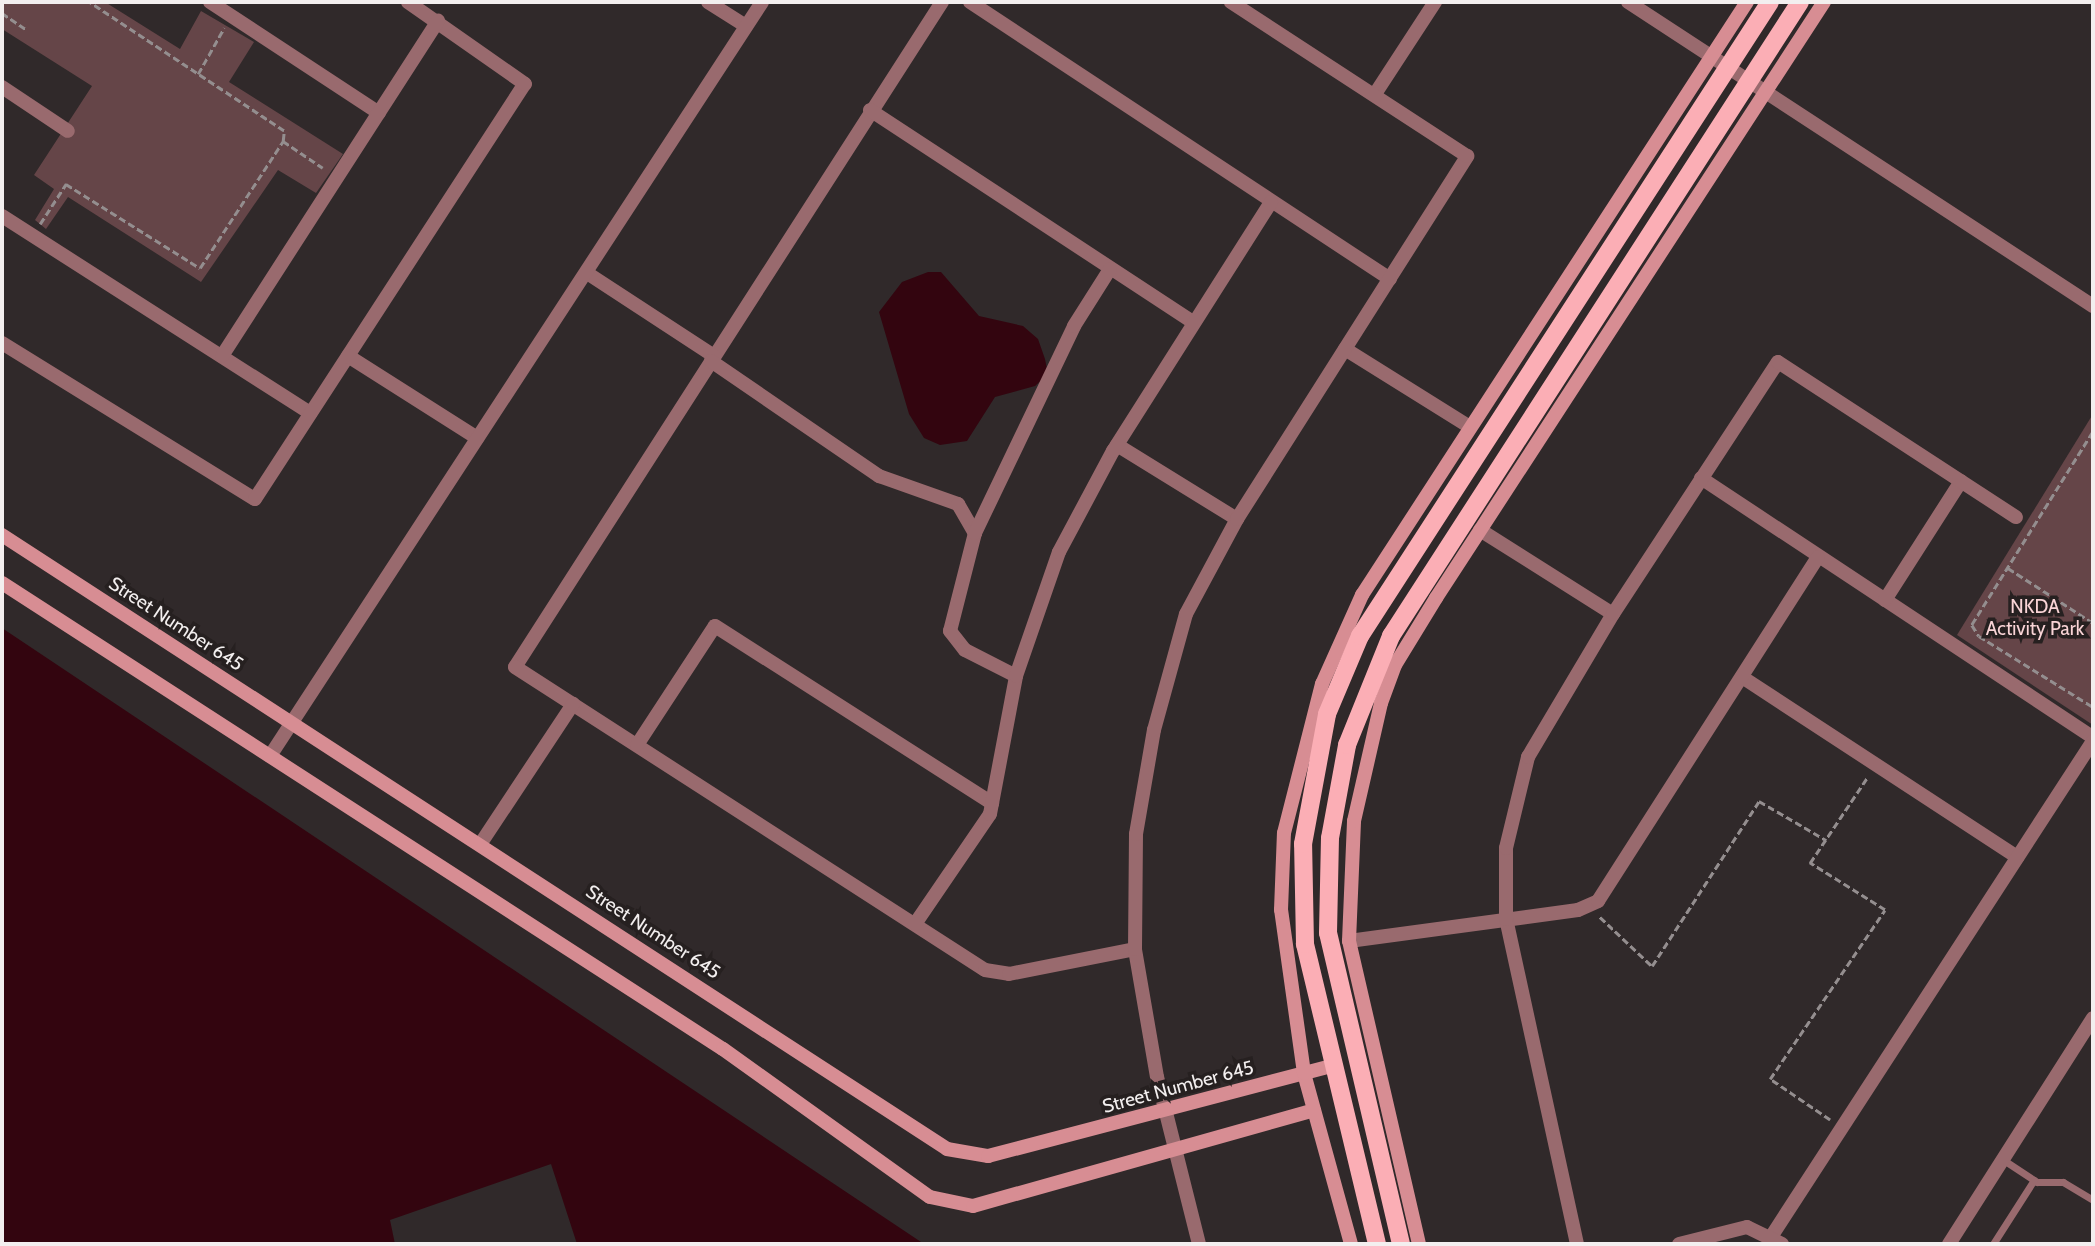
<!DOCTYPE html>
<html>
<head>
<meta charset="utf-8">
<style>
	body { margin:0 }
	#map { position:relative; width:2095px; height:1246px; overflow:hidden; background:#30292a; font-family:Cabin,sans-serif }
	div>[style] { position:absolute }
	.green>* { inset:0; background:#654548 }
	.water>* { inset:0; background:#33050f }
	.path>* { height:2.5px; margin-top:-1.25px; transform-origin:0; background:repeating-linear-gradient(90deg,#948e8f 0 7px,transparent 0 10.5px) }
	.lane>* { height:7px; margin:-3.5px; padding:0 3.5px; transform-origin:3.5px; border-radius:3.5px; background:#996a6e }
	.street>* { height:14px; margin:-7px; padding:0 7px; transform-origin:7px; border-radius:7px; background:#996a6e }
	.secondary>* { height:14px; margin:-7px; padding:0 7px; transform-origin:7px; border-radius:7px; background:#d78d93 }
	.primary>* { height:18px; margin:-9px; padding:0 9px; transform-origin:9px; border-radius:9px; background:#fbaeb5 }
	span { translate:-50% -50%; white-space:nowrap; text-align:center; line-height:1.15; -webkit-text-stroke:7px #262020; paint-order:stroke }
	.park-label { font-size:19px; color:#f9d4d6 }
	.street-label { font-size:19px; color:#f3efef }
	.frame { position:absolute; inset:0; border:4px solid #f3efef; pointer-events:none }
</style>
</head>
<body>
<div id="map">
	<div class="green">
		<div style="clip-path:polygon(2px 2px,105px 2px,180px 49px,201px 11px,254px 42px,229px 82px,343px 154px,316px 193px,278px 170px,201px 282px,68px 197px,46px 229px,35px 220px,54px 189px,34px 175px,92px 86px,2px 29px)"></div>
		<div style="clip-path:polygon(2093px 414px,2093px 725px,1957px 635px)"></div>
	</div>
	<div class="water">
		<div style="clip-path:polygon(928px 272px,941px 272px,979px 316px,1023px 326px,1038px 339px,1045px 359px,1048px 374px,1035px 386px,995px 397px,967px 441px,940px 445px,924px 438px,909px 414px,879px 312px,902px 282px)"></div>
		<div style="clip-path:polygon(2px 628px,924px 1244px,577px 1244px,551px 1164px,390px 1220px,395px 1244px,2px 1244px)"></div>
	</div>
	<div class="path">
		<div style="left:2px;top:13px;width:29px;rotate:34deg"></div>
		<div style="left:198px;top:74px;width:53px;rotate:-60.5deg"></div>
		<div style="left:283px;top:141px;width:48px;rotate:34deg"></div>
		<div style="left:40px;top:224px;width:48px;rotate:-57deg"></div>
		<div style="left:66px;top:184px;width:158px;rotate:32.1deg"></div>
		<div style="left:200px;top:268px;width:152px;rotate:-56.8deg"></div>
		<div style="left:283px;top:141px;width:10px;rotate:-84deg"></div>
		<div style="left:284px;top:131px;width:234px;rotate:-146.5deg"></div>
		<div style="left:2093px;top:432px;width:228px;rotate:122.1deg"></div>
		<div style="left:1972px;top:625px;width:13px;rotate:58deg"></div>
		<div style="left:1979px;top:636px;width:134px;rotate:31.9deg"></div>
		<div style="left:2008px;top:568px;width:101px;rotate:32.9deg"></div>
		<div style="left:1600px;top:917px;width:71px;rotate:43.3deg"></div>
		<div style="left:1652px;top:966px;width:197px;rotate:-57deg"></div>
		<div style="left:1759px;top:801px;width:78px;rotate:30.2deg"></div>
		<div style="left:1830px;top:1120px;width:73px;rotate:-145.7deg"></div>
		<div style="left:1770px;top:1079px;width:204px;rotate:-55.8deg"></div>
		<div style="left:1885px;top:910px;width:89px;rotate:-147.9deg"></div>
		<div style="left:1810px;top:863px;width:102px;rotate:-56.2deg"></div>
	</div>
	<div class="lane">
		<div style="left:2002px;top:1159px;width:42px;rotate:33.3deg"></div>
		<div style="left:2037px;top:1182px;width:26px"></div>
		<div style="left:2063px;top:1182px;width:35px;rotate:31deg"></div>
		<div style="left:1993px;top:1244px;width:76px;rotate:-57.4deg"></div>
	</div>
	<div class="street">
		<div style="left:210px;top:2px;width:202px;rotate:33.3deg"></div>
		<div style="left:708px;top:2px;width:45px;rotate:32.3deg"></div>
		<div style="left:942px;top:2px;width:790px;rotate:122.7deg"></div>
		<div style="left:515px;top:667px;width:559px;rotate:32.81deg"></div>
		<div style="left:985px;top:970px;width:24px;rotate:9deg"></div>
		<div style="left:1009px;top:974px;width:128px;rotate:-11.2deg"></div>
		<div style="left:970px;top:2px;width:503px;rotate:33.41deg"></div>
		<div style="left:1628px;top:2px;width:556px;rotate:33.18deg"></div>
		<div style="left:2px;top:87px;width:79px;rotate:33.7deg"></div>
		<div style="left:1375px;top:94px;width:110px;rotate:-56.9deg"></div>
		<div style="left:870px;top:110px;width:386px;rotate:33.3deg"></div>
		<div style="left:2px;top:216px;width:366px;rotate:32.6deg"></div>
		<div style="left:587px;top:273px;width:152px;rotate:33.2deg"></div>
		<div style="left:2px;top:343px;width:297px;rotate:31.7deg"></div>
		<div style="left:255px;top:499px;width:495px;rotate:-57deg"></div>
		<div style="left:525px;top:84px;width:143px;rotate:-145deg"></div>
		<div style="left:1345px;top:349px;width:147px;rotate:32deg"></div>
		<div style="left:222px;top:356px;width:399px;rotate:-57.2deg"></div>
		<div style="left:348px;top:356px;width:153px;rotate:32.4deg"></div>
		<div style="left:711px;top:361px;width:204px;rotate:34.4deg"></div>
		<div style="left:879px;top:476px;width:84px;rotate:19.5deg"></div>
		<div style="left:958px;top:504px;width:34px;rotate:60deg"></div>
		<div style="left:975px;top:533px;width:101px;rotate:104.3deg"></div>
		<div style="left:950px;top:631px;width:24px;rotate:52deg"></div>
		<div style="left:965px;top:650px;width:57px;rotate:27deg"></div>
		<div style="left:1117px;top:445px;width:141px;rotate:31.7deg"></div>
		<div style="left:1701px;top:478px;width:470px;rotate:33.5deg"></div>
		<div style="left:1480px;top:530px;width:157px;rotate:32.3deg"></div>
		<div style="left:975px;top:533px;width:229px;rotate:-64.4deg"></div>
		<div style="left:1074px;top:326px;width:67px;rotate:-57.7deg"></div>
		<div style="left:1885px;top:600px;width:141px;rotate:-57.4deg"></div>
		<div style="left:1742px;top:677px;width:329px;rotate:33.2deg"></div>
		<div style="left:637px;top:745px;width:142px;rotate:-56.8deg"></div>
		<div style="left:715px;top:626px;width:329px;rotate:32.6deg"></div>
		<div style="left:270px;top:756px;width:900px;rotate:-56.87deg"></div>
		<div style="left:481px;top:843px;width:167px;rotate:-56.5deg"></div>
		<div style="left:915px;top:924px;width:133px;rotate:-55.7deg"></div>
		<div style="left:990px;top:814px;width:140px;rotate:-79.3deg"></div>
		<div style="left:1016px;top:676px;width:131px;rotate:-70.9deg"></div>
		<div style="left:1059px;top:552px;width:115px;rotate:-61.9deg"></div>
		<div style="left:1113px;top:451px;width:295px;rotate:-57.6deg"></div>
		<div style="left:1349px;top:941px;width:231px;rotate:-7.7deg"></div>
		<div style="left:1578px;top:910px;width:22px;rotate:-24deg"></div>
		<div style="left:1598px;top:901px;width:408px;rotate:-57.4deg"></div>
		<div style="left:1771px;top:1237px;width:591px;rotate:-57.01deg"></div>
		<div style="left:1199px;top:1244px;width:172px;rotate:-104.1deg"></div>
		<div style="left:1157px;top:1077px;width:130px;rotate:-99.8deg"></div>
		<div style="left:1135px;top:949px;width:115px;rotate:-89.5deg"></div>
		<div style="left:1136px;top:834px;width:106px;rotate:-80.2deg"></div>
		<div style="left:1154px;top:730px;width:120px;rotate:-74.6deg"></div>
		<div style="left:1186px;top:614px;width:108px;rotate:-61.8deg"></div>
		<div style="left:1237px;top:519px;width:430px;rotate:-57.6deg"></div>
		<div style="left:1467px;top:156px;width:282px;rotate:-146.9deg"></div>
		<div style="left:1577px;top:1244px;width:333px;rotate:-102.3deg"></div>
		<div style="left:1506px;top:919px;width:71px;rotate:-90deg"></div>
		<div style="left:1506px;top:848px;width:94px;rotate:-76.4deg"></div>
		<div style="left:1528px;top:757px;width:166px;rotate:-59.3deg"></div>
		<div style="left:1613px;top:614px;width:301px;rotate:-56.8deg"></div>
		<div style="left:1778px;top:362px;width:284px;rotate:33.1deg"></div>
		<div style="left:1679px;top:1244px;width:70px;rotate:-14deg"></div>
		<div style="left:1747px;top:1227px;width:39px;rotate:26deg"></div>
		<div style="left:1949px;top:1244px;width:268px;rotate:-57.5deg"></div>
	</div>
	<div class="secondary">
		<div style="left:2px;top:535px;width:1127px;rotate:33.01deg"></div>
		<div style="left:947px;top:1149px;width:42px;rotate:9.7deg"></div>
		<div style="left:988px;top:1156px;width:355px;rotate:-14.7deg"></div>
		<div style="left:2px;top:583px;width:858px;rotate:32.88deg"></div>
		<div style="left:723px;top:1049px;width:254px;rotate:35.6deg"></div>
		<div style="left:930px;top:1197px;width:44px;rotate:11.8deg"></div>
		<div style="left:973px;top:1206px;width:354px;rotate:-15.7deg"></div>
		<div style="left:1351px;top:1244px;width:177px;rotate:-105.4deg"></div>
		<div style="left:1304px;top:1073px;width:165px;rotate:-98deg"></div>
		<div style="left:1281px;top:910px;width:77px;rotate:-87.8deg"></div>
		<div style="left:1284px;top:833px;width:154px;rotate:-75.7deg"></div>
		<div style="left:1322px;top:684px;width:98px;rotate:-65.8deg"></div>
		<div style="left:1362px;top:595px;width:707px;rotate:-57.01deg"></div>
		<div style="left:1419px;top:1244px;width:311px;rotate:-103deg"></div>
		<div style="left:1349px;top:941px;width:120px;rotate:-87.6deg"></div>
		<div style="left:1354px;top:821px;width:121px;rotate:-77.1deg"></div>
		<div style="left:1381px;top:703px;width:40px;rotate:-69.8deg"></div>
		<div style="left:1395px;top:665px;width:79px;rotate:-58.5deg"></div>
		<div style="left:1436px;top:598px;width:711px;rotate:-56.94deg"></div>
	</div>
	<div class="primary">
		<div style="left:1377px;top:1244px;width:309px;rotate:-103.5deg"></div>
		<div style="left:1305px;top:944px;width:100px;rotate:-91.1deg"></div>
		<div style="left:1303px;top:844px;width:132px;rotate:-79.5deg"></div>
		<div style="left:1327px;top:714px;width:85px;rotate:-67.1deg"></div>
		<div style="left:1360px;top:636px;width:755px;rotate:-57.11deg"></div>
		<div style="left:1401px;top:1244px;width:319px;rotate:-103.2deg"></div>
		<div style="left:1328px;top:933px;width:95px;rotate:-88.8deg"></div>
		<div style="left:1330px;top:838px;width:95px;rotate:-79.6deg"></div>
		<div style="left:1347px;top:745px;width:118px;rotate:-68deg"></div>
		<div style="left:1391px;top:636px;width:754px;rotate:-57.17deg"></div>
	</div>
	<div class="park-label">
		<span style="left:2035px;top:618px">NKDA<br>Activity Park</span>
	</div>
	<div class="street-label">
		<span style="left:176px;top:624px;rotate:33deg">Street Number 645</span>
		<span style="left:653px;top:932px;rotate:33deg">Street Number 645</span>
		<span style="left:1178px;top:1087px;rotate:-15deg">Street Number 645</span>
	</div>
	<div class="frame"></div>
</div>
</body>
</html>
